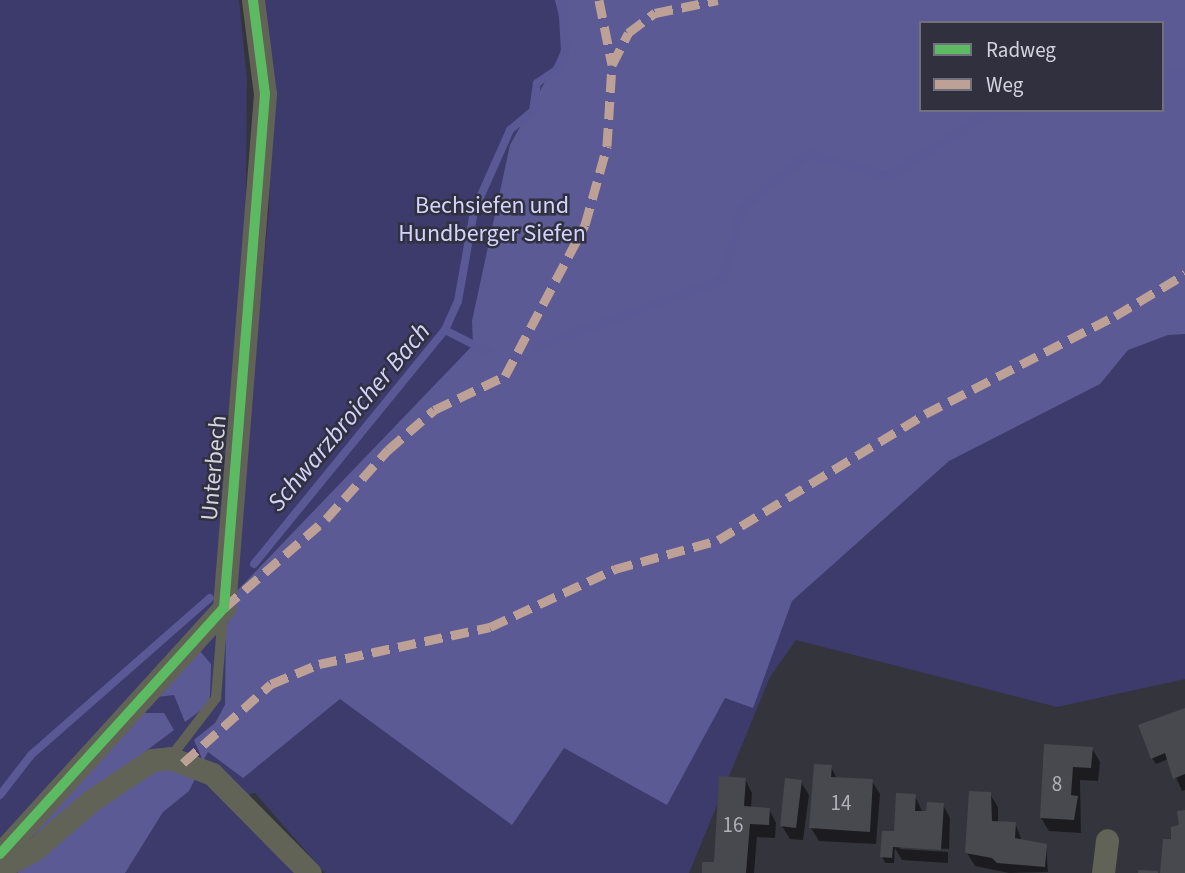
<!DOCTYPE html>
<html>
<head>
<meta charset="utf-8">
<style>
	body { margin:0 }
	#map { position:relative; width:1185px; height:873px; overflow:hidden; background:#34343c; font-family:"Source Sans 3",sans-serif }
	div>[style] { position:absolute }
	.green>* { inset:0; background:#3d3b6b }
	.forest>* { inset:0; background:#5c5a95 }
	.shadow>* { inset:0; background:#0007 }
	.stream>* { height:8px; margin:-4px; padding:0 4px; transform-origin:4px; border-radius:4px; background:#5a5895 }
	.building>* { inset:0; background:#48484f }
	.lane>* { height:10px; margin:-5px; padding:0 5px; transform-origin:5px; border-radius:5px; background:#606356 }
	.street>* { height:23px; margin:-11.5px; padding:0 11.5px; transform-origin:11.5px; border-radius:11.5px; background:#606356 }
	.quiet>* { height:9px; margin-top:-4.5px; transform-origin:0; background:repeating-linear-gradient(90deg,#bda197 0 18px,transparent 0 27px) }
	.cycleway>* { height:10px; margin:-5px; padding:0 5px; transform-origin:5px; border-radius:5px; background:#5cba63 }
	span { translate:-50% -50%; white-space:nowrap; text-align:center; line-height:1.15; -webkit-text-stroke:5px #30303f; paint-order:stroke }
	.number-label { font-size:21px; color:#b0b0b9 }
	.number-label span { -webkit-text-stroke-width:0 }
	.park-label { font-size:24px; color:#d2d4fb }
	.street-label { font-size:24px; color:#d2d3dc }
	.water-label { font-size:26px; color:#d1d3fa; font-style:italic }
	.legend { position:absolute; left:919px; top:21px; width:245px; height:91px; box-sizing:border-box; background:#30303f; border:2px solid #71717e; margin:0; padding:9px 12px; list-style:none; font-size:21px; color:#d2d3dc }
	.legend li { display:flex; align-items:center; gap:14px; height:35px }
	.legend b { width:35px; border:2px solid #71717e }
</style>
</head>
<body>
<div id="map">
	<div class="green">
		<div style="clip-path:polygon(evenodd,0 0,239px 0,247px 80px,243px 484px,269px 210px,272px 77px,264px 0,1185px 0,1185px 679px,1057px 707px,796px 640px,770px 677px,689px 873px,325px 873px,255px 793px,230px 799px,299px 873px,0 873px,0 0,921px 23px,1162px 23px,1162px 110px,921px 110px,921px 23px)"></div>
	</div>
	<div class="forest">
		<div style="clip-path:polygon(evenodd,555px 0,1185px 0,1185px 334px,1168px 335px,1128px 350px,1100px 384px,949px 461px,792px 601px,753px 708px,725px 698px,667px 805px,564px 748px,512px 825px,340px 699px,243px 778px,208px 752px,203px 761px,194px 740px,215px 723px,225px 705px,226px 629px,233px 595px,473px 345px,472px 321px,510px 145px,566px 44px,555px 0,921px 23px,1162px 23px,1162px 110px,921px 110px,921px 23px)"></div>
		<div style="clip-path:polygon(199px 650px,211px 664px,210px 695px,208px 705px,185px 722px,174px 695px,157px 697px)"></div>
		<div style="clip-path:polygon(142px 713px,164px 713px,174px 730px,24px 843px)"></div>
		<div style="clip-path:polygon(170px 769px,195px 779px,189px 791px,163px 812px,125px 873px,17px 873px,143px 773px)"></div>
	</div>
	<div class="shadow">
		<div style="clip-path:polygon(1185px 710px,1185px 790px,1182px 791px,1168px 759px,1156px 764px,1152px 758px)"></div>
		<div style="clip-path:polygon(1046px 746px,1092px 748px,1100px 762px,1098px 781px,1080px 780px,1081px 833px,1049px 831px,1041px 818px)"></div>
		<div style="clip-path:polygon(831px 767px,837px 779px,872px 781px,880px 794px,876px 844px,819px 841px,811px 828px)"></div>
		<div style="clip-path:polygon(745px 779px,752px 793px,751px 808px,769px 809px,776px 823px,775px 838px,757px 837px,754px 873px,703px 873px,715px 869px)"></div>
		<div style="clip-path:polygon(801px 782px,809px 795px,803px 840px,790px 839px,782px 826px)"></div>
		<div style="clip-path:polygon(990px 794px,998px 807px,998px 823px,1015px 823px,1022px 841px,1046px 846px,1048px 872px,1009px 873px,975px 866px,967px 853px)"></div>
		<div style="clip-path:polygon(915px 796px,923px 813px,943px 805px,950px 818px,949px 849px,900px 846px,900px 849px,948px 852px,948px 863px,902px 860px,895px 848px,894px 863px,885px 863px,882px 856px)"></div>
	</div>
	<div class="stream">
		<div style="left:1162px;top:76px;width:23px;rotate:-7deg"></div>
		<div style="left:445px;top:330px;width:32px;rotate:-66deg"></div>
		<div style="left:458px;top:301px;width:91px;rotate:-79.9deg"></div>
		<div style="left:474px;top:211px;width:89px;rotate:-66deg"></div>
		<div style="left:510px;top:130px;width:30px;rotate:-40deg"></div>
		<div style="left:533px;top:111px;width:28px;rotate:-82deg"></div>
		<div style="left:537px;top:83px;width:25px;rotate:-34deg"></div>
		<div style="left:558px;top:69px;width:19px;rotate:-69deg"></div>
		<div style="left:565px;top:51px;width:51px;rotate:-93.4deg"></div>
		<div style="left:537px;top:347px;width:197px;rotate:-19.9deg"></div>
		<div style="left:722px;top:280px;width:74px;rotate:-74.3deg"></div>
		<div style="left:742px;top:209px;width:85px;rotate:-40.2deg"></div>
		<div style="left:807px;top:154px;width:85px;rotate:15deg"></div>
		<div style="left:889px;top:176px;width:118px;rotate:-32.2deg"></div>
		<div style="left:989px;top:113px;width:30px;rotate:-6deg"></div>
		<div style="left:254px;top:564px;width:302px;rotate:-50.8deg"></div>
		<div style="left:445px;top:330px;width:48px;rotate:27.1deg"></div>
		<div style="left:0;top:795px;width:51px;rotate:-52.2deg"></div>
		<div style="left:31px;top:755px;width:238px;rotate:-41.3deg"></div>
	</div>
	<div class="building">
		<div style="clip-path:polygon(1185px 708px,1185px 774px,1173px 779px,1165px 753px,1151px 759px,1138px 725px)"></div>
		<div style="clip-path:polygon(1044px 744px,1093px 747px,1091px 768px,1073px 767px,1071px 795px,1078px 796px,1074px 820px,1040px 818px)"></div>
		<div style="clip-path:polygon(814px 764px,832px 765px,831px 777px,873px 779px,870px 832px,809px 828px)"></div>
		<div style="clip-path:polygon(719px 776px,746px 778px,744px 806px,770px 808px,769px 825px,750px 824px,746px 873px,702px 873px,702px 862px,714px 862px)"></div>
		<div style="clip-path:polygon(785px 778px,802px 780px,796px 828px,780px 826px)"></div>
		<div style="clip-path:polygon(969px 791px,991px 792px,992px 821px,1016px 822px,1015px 838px,1047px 844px,1045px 867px,997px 863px,992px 858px,965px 853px)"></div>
		<div style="clip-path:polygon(896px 793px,916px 794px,915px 811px,926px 811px,927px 802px,944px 803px,941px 850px,893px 847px,892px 858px,880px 857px,882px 831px,894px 831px)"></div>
		<div style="clip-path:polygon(1185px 810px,1185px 873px,1160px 873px,1163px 839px,1171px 839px,1171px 827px,1179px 825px,1177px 811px)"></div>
		<div style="clip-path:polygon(1138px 870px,1158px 871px,1158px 873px,1138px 873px)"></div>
	</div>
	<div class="lane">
		<div style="left:170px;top:758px;width:76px;rotate:-52.5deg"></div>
		<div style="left:216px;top:698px;width:86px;rotate:-85.3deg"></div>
	</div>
	<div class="street">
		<div style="left:0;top:854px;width:333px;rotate:-47.7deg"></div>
		<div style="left:224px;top:608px;width:516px;rotate:-85.44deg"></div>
		<div style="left:265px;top:94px;width:95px;rotate:-97.3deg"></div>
		<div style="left:0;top:868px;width:40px;rotate:-28deg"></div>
		<div style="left:35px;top:849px;width:75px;rotate:-40.7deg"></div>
		<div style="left:92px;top:800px;width:72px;rotate:-33.7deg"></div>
		<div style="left:152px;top:760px;width:18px;rotate:-6deg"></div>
		<div style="left:170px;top:758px;width:45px;rotate:20.9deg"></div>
		<div style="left:212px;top:774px;width:139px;rotate:45.3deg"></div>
		<div style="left:1103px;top:873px;width:33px;rotate:-83deg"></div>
	</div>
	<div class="quiet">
		<div style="left:599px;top:0;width:66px;rotate:78.7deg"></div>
		<div style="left:224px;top:608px;width:135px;rotate:-41.1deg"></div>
		<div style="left:326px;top:519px;width:93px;rotate:-48.1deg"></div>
		<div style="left:388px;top:450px;width:61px;rotate:-41deg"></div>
		<div style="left:434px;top:410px;width:79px;rotate:-25.6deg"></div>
		<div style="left:505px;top:376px;width:171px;rotate:-62.1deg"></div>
		<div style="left:585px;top:225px;width:82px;rotate:-74.4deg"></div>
		<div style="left:607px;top:146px;width:81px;rotate:-86.5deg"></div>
		<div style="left:612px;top:65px;width:36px;rotate:-63deg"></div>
		<div style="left:628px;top:33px;width:34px;rotate:-37deg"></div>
		<div style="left:655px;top:13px;width:64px;rotate:-11.7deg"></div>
		<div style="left:183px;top:763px;width:118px;rotate:-41.9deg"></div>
		<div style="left:271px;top:684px;width:52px;rotate:-22.6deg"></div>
		<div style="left:319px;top:664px;width:175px;rotate:-12.2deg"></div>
		<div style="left:490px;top:627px;width:138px;rotate:-24.9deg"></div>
		<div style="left:615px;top:569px;width:107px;rotate:-15.7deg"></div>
		<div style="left:718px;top:540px;width:242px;rotate:-31.3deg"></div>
		<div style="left:925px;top:414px;width:214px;rotate:-27.3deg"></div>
		<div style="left:1115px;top:316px;width:82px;rotate:-31deg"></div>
	</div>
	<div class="cycleway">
		<div style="left:0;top:854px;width:333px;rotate:-47.7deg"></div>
		<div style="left:224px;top:608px;width:516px;rotate:-85.44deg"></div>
		<div style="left:265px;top:94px;width:95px;rotate:-97.3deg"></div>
	</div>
	<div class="number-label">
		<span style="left:1057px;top:784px">8</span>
		<span style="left:841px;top:803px">14</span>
		<span style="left:733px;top:825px">16</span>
	</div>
	<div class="park-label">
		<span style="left:492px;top:220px">Bechsiefen und<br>Hundberger Siefen</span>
	</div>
	<div class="street-label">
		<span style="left:214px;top:468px;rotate:-85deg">Unterbech</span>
	</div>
	<div class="water-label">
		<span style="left:349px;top:417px;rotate:-50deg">Schwarzbroicher Bach</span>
	</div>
	<ul class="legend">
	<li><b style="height:9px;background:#5cba63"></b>Radweg</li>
	<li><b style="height:9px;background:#bda197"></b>Weg</li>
	</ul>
</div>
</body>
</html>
